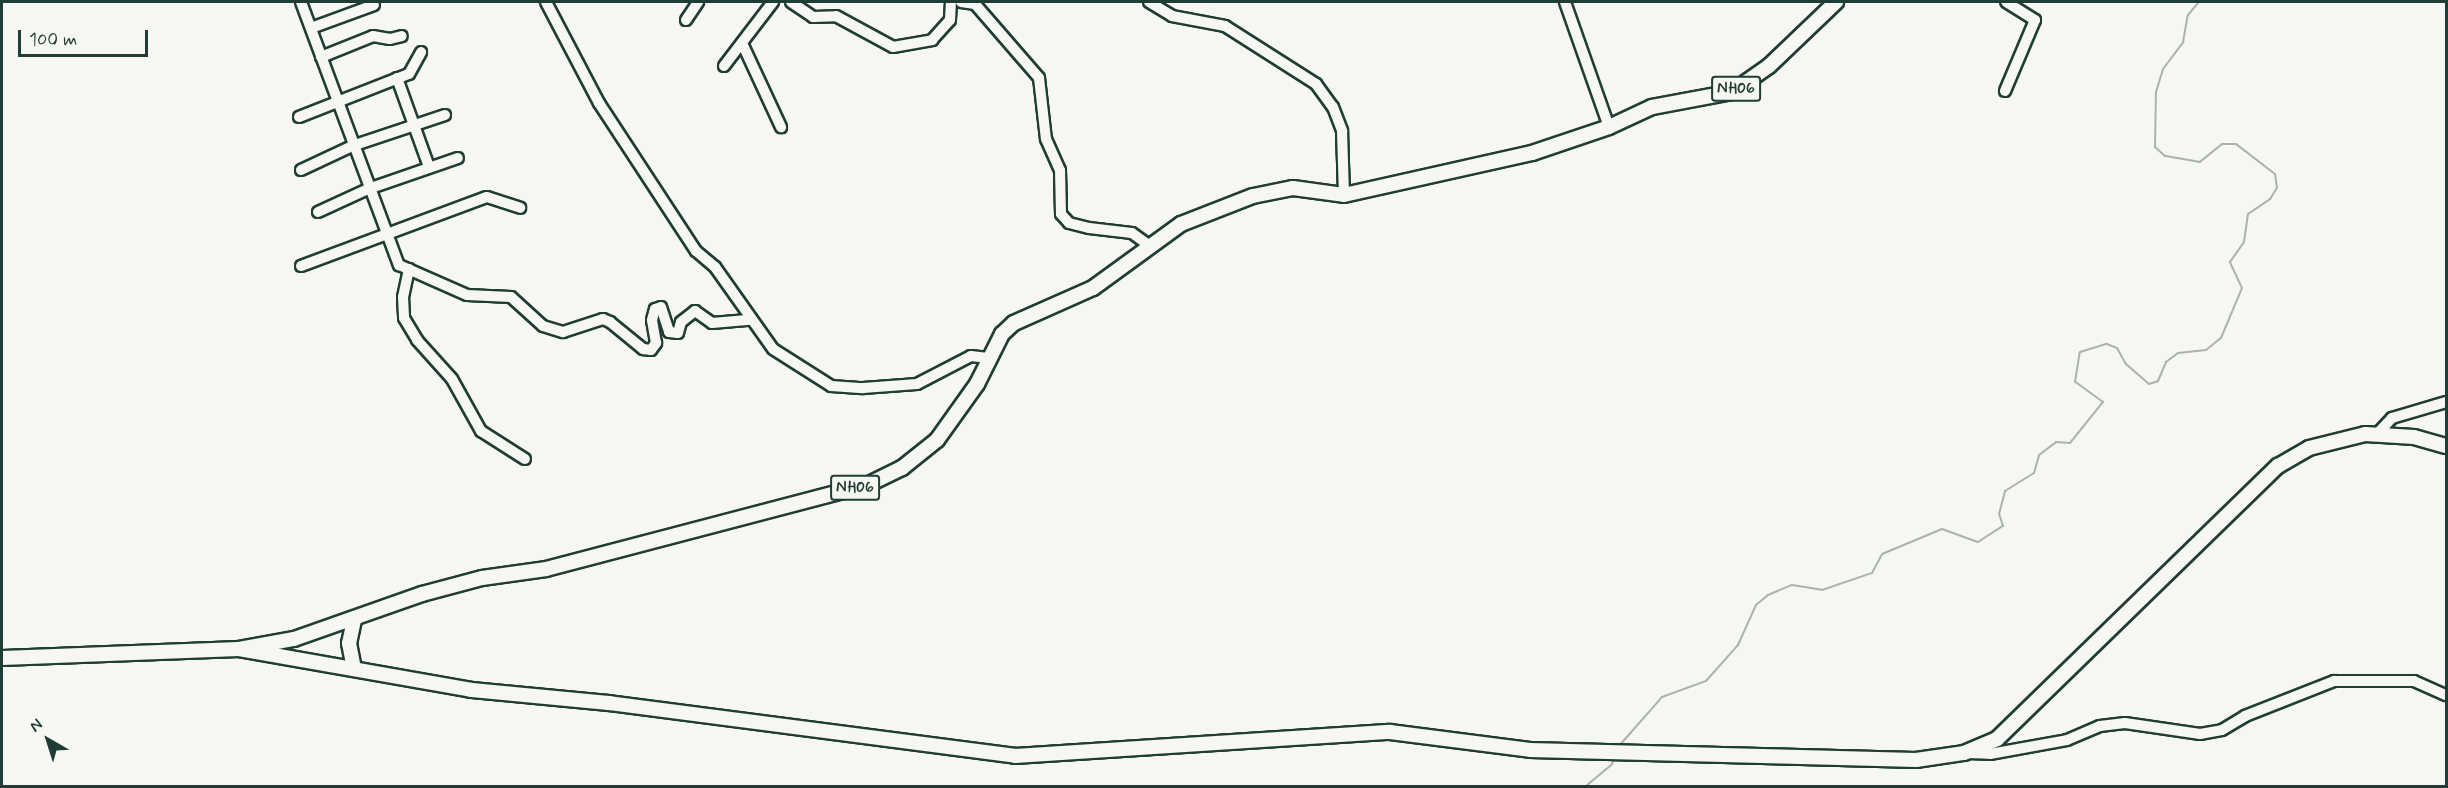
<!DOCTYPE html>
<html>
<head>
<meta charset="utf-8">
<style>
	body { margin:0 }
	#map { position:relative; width:2448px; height:788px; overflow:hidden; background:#f6f6f2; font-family:Mynerve,sans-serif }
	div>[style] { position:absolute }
	.stream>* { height:2px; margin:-1px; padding:0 1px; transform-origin:1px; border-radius:1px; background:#aab3ae }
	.roads { filter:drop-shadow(2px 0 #1f3d34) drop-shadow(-2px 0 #1f3d34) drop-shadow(0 2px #1f3d34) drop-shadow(0 -2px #1f3d34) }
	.minor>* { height:10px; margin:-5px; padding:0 5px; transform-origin:5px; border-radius:5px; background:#f6f6f2 }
	.major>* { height:14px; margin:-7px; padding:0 7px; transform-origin:7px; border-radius:7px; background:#f6f6f2 }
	span { translate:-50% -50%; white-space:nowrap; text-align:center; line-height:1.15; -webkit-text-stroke:4.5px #f6f6f2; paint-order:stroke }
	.shield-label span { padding:2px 4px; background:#f6f6f2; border:2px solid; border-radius:4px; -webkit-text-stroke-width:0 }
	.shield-label { font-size:16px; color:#1f3d34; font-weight:700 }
	.frame { position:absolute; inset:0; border:3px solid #1f3d34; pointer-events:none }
	.north { position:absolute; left:18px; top:710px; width:60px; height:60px; -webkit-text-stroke:4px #f6f6f2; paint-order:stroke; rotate:321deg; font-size:16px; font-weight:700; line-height:24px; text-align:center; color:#1f3d34 }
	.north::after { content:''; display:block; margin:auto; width:21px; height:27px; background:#1f3d34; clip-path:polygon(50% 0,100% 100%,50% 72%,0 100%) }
	.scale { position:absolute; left:18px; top:30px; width:130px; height:27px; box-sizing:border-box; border:3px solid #1f3d34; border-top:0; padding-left:8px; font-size:18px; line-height:21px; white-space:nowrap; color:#1f3d34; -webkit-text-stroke:4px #f6f6f2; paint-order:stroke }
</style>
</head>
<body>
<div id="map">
	<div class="stream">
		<div style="left:1619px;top:746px;width:65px;rotate:-48.7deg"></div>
		<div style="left:1662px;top:697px;width:47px;rotate:-20deg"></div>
		<div style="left:1706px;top:681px;width:48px;rotate:-48.4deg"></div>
		<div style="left:1738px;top:645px;width:44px;rotate:-65.8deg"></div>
		<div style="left:1756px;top:605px;width:16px;rotate:-40deg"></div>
		<div style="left:1768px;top:595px;width:26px;rotate:-23deg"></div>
		<div style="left:1792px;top:585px;width:30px;rotate:9deg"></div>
		<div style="left:1822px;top:590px;width:53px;rotate:-18.8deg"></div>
		<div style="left:1872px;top:573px;width:21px;rotate:-62deg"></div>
		<div style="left:1882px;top:554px;width:65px;rotate:-22.6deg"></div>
		<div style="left:1942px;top:529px;width:38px;rotate:20deg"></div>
		<div style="left:1978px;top:542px;width:30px;rotate:-33deg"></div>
		<div style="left:2003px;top:526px;width:13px;rotate:-108deg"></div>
		<div style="left:1999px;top:514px;width:24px;rotate:-75deg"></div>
		<div style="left:2005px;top:491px;width:34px;rotate:-32deg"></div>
		<div style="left:2034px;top:473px;width:19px;rotate:-74deg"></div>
		<div style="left:2039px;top:455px;width:21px;rotate:-37deg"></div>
		<div style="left:2056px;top:442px;width:14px;rotate:4deg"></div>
		<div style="left:2070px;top:443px;width:53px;rotate:-51.2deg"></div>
		<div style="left:2103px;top:402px;width:34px;rotate:-144deg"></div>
		<div style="left:2075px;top:382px;width:30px;rotate:-81deg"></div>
		<div style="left:2080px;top:352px;width:28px;rotate:-17deg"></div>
		<div style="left:2107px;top:344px;width:11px;rotate:22deg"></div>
		<div style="left:2117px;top:348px;width:18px;rotate:61deg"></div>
		<div style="left:2126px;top:364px;width:30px;rotate:41deg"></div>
		<div style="left:2149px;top:384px;width:9px;rotate:-18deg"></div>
		<div style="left:2158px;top:381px;width:21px;rotate:-67deg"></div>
		<div style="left:2166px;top:362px;width:15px;rotate:-37deg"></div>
		<div style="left:2178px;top:353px;width:28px;rotate:-6deg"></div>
		<div style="left:2206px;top:350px;width:19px;rotate:-39deg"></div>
		<div style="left:2221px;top:338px;width:54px;rotate:-67.2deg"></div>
		<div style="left:2242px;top:288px;width:29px;rotate:-115deg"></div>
		<div style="left:2230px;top:262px;width:24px;rotate:-55deg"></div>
		<div style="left:2244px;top:242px;width:28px;rotate:-82deg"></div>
		<div style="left:2248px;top:214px;width:27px;rotate:-34deg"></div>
		<div style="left:2270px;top:199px;width:13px;rotate:-58deg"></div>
		<div style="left:2277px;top:188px;width:14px;rotate:-98deg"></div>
		<div style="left:2275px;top:174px;width:49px;rotate:-142.4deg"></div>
		<div style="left:2236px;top:144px;width:14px;rotate:180deg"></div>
		<div style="left:2222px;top:144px;width:28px;rotate:141deg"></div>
		<div style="left:2200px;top:162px;width:36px;rotate:-170deg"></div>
		<div style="left:2165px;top:156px;width:13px;rotate:-138deg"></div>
		<div style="left:2155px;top:147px;width:55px;rotate:-89deg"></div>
		<div style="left:2156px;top:92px;width:24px;rotate:-73deg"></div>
		<div style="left:2163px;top:69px;width:34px;rotate:-53deg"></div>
		<div style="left:2183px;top:42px;width:27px;rotate:-80deg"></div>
		<div style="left:2188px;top:15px;width:17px;rotate:-50deg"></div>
		<div style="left:1586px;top:786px;width:34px;rotate:-40deg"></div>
		<div style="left:1612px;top:764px;width:8px;rotate:-67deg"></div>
	</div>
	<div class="roads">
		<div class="minor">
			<div style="left:301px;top:2px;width:281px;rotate:69.6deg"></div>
			<div style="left:399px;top:265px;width:74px;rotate:23.8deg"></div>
			<div style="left:467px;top:295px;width:44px;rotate:2.6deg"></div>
			<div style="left:511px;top:297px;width:43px;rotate:42.2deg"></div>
			<div style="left:543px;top:326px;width:21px;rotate:17deg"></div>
			<div style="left:563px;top:332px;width:42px;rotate:-18deg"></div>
			<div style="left:603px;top:319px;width:8px;rotate:23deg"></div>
			<div style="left:610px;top:322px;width:43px;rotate:39.3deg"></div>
			<div style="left:643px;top:349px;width:8px;rotate:7deg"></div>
			<div style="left:651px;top:350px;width:9px;rotate:-54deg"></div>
			<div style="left:656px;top:343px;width:23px;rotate:-100deg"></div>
			<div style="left:652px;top:320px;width:11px;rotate:-75deg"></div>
			<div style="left:655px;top:309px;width:6px;rotate:-18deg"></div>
			<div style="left:661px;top:307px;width:26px;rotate:72deg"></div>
			<div style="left:669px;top:332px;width:9px;rotate:6deg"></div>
			<div style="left:678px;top:333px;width:11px;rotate:-75deg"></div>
			<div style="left:681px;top:322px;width:18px;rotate:-38deg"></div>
			<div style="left:695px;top:311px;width:21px;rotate:35deg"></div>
			<div style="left:712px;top:323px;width:38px;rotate:-5deg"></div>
			<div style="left:546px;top:2px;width:114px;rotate:62.3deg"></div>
			<div style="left:599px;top:103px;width:177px;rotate:56.8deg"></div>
			<div style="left:696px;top:251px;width:25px;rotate:40deg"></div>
			<div style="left:715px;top:267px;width:100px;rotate:54.7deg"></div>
			<div style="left:773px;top:349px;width:69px;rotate:32.5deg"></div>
			<div style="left:831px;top:386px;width:32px;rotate:4deg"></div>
			<div style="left:863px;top:388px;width:54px;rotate:-4.2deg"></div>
			<div style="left:917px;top:384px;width:61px;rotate:-27.4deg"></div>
			<div style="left:971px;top:356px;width:17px;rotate:7deg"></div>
			<div style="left:791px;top:2px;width:27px;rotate:34deg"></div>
			<div style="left:813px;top:17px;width:23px;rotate:-2deg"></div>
			<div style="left:836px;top:16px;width:65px;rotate:28.5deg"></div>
			<div style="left:893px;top:47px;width:40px;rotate:-10deg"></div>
			<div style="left:932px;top:40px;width:27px;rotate:-48deg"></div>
			<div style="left:950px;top:20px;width:18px;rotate:-87deg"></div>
			<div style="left:961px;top:2px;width:14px;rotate:8deg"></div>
			<div style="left:975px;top:4px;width:98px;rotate:49.1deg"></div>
			<div style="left:1039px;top:78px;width:61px;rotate:83.5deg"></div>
			<div style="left:1046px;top:139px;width:34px;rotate:66deg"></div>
			<div style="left:1060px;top:170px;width:44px;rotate:88.7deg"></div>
			<div style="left:1061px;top:214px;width:12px;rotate:48deg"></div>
			<div style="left:1069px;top:223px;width:21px;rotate:14deg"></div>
			<div style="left:1089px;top:228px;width:43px;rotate:6.6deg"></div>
			<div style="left:1132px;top:233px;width:24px;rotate:36deg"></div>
			<div style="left:1149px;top:2px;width:27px;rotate:31deg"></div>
			<div style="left:1172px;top:16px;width:54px;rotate:10.7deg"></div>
			<div style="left:1225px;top:26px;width:108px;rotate:32.5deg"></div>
			<div style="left:1316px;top:84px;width:29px;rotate:54deg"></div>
			<div style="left:1333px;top:107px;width:26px;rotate:69deg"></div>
			<div style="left:1342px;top:131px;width:64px;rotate:88.2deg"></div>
			<div style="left:1565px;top:2px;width:133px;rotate:70.6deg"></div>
			<div style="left:686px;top:20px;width:22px;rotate:-56deg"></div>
			<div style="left:311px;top:28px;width:67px;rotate:-20.1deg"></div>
			<div style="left:742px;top:43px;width:93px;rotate:65.1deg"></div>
			<div style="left:321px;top:57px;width:56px;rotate:-22deg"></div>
			<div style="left:373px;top:36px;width:17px;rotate:10deg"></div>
			<div style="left:390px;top:39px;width:12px;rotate:-14deg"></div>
			<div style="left:724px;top:66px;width:81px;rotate:-52.6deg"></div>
			<div style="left:397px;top:78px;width:95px;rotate:70.2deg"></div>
			<div style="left:2005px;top:91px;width:77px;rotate:-67.1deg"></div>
			<div style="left:2035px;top:20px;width:34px;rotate:-148deg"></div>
			<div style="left:299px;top:117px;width:118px;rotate:-21.4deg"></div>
			<div style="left:409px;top:74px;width:25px;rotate:-61deg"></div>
			<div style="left:301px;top:170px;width:56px;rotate:-25.2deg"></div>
			<div style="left:352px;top:146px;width:98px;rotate:-18.4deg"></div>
			<div style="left:318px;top:212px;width:55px;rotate:-24.7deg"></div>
			<div style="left:368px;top:189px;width:95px;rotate:-19deg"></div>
			<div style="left:301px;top:266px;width:198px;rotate:-20.4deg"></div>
			<div style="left:487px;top:197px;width:35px;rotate:18deg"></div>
			<div style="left:409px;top:269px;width:29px;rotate:102deg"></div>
			<div style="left:403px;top:297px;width:21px;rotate:87deg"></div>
			<div style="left:404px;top:318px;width:26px;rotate:59deg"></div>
			<div style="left:417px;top:340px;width:52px;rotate:48.1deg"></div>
			<div style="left:452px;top:379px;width:60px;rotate:60.9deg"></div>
			<div style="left:481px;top:431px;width:52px;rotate:32.5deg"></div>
			<div style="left:2378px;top:433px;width:21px;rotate:-47deg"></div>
			<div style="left:2392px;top:418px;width:56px;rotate:-16.5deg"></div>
			<div style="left:1967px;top:753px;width:23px;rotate:2deg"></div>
			<div style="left:1990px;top:754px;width:78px;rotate:-10.3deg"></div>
			<div style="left:2067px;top:740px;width:36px;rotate:-23deg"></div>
			<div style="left:2100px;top:726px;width:25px;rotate:-7deg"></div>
			<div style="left:2125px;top:723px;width:76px;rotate:8.3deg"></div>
			<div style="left:2200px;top:734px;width:22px;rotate:-10deg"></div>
			<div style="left:2222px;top:730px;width:27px;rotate:-31deg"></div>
			<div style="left:2245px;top:716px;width:96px;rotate:-21.5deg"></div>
			<div style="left:2334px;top:681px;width:80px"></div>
			<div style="left:2414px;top:681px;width:35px;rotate:24deg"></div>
		</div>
		<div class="major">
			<div style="left:354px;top:620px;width:24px;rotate:102deg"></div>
			<div style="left:349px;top:643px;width:25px;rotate:79deg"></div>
			<div style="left:239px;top:649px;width:236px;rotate:10deg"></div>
			<div style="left:471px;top:690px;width:139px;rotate:5.4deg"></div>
			<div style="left:609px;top:703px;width:409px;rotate:7.4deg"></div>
			<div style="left:1015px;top:756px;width:376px;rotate:-3.7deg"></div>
			<div style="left:1390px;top:732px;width:141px;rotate:7.3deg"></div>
			<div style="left:1530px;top:750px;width:386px;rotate:1.5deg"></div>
			<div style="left:1916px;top:760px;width:49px;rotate:-8.3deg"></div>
			<div style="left:1964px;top:753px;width:36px;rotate:-23deg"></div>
			<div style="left:1997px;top:739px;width:392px;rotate:-44.2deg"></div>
			<div style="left:2278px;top:466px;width:36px;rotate:-30deg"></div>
			<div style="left:2309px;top:448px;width:58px;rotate:-14deg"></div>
			<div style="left:2365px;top:434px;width:49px;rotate:3.5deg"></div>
			<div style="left:2414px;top:437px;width:33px;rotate:16deg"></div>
			<div style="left:2px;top:658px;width:237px;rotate:-2.2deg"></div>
			<div style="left:239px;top:649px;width:56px;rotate:-10.3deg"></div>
			<div style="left:294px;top:639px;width:136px;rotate:-19.4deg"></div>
			<div style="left:422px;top:594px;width:62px;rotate:-14.9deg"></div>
			<div style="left:482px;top:578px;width:65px;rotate:-8deg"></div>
			<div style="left:546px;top:569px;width:332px;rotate:-14.7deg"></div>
			<div style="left:867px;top:485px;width:39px;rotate:-26deg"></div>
			<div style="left:902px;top:468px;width:45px;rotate:-38.7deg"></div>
			<div style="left:937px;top:440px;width:69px;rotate:-54.5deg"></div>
			<div style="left:977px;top:384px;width:56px;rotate:-63.4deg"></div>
			<div style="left:1002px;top:334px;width:16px;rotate:-43deg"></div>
			<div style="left:1014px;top:323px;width:86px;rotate:-23.9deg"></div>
			<div style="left:1093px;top:288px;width:109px;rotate:-36deg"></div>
			<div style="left:1181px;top:224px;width:77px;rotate:-21.3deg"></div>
			<div style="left:1253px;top:196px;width:41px;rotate:-11.3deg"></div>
			<div style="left:1293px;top:188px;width:51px;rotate:7.8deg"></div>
			<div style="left:1344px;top:195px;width:193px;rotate:-12.6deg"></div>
			<div style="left:1532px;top:153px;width:81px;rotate:-18.7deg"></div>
			<div style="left:1609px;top:127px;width:47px;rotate:-24.9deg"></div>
			<div style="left:1652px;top:107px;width:81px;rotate:-10.6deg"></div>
			<div style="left:1732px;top:92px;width:45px;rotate:-35.1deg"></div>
			<div style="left:1769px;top:66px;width:93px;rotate:-43.7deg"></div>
		</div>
	</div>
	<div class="shield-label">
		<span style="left:1736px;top:89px">NH06</span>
		<span style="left:855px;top:488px">NH06</span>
	</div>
	<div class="frame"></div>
	<div class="north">N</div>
	<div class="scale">100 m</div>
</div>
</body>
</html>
